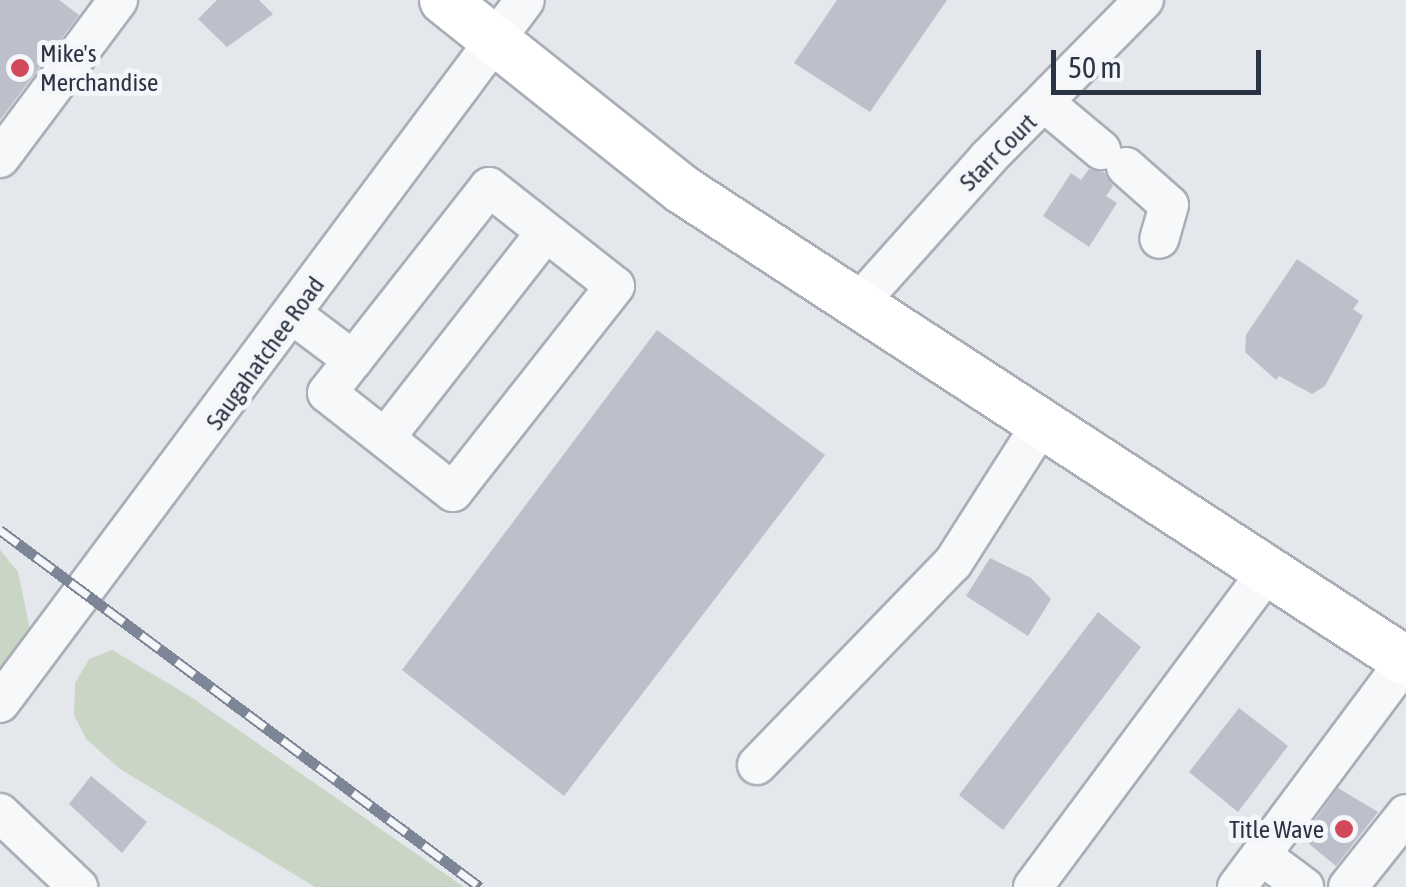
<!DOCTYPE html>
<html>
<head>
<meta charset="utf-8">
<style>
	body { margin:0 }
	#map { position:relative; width:1406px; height:887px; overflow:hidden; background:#e4e7ec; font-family:"Asap Condensed",sans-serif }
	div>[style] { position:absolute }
	.green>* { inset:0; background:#c9d6c5 }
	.building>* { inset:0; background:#bbc0ca }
	.roads { filter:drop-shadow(2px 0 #a9aeb7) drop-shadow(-2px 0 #a9aeb7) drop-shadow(0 2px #a9aeb7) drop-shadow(0 -2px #a9aeb7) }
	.minor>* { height:38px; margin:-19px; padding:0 19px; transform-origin:19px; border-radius:19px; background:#f7f8fa }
	.major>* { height:48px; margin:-24px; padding:0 24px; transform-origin:24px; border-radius:24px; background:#fff }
	.rail>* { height:11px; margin-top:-5.5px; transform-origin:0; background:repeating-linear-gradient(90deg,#f4f6f9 0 22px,#7d8696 0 44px); box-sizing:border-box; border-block:2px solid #7d8696 }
	.dots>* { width:28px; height:28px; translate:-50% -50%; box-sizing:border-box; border:5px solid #f4f6f9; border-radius:50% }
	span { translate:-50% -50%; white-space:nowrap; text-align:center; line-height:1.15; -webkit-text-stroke:10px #f4f6f9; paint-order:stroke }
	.poi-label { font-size:25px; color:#2b3445 }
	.left { translate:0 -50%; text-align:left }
	.right { translate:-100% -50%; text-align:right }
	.street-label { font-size:25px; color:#2b3445 }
	.scale { position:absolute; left:1051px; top:50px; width:210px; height:45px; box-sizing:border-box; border:5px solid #2b3445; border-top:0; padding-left:12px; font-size:30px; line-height:35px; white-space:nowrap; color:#2b3445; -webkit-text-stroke:8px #f4f6f9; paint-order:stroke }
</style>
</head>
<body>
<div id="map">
	<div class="green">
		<div style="clip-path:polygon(0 550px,18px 572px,31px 634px,0 686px)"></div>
		<div style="clip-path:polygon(112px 650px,191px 697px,464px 887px,315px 887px,120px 769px,86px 739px,74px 715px,75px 683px,89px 659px)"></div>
	</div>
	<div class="building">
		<div style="clip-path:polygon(0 0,59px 0,79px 15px,0 120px)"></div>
		<div style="clip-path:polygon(217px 0,259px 0,273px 14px,227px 47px,198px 19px)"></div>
		<div style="clip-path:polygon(837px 0,947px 0,870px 112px,794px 63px)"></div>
		<div style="clip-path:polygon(1089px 169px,1104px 172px,1113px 186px,1106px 196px,1117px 203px,1089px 247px,1043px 216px,1071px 173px,1081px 180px)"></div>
		<div style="clip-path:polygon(1297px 259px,1359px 301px,1353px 309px,1363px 316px,1325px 386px,1312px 394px,1279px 376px,1276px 380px,1245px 352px,1246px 335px)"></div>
		<div style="clip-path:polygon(657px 330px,825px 455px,564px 796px,402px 670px)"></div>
		<div style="clip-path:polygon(990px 558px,1031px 578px,1051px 599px,1028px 636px,966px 596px)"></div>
		<div style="clip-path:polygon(1098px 612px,1141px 647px,1003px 830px,959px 795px)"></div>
		<div style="clip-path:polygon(1239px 708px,1288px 746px,1238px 812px,1189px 772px)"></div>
		<div style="clip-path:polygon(91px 776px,147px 822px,122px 853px,69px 804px)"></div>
		<div style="clip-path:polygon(1338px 788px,1378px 812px,1336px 866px,1302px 838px)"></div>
	</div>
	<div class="roads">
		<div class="minor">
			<div style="left:1046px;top:104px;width:72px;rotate:39.9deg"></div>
			<div style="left:0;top:158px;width:197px;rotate:-53.2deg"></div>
			<div style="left:1126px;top:167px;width:57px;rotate:41.5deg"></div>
			<div style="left:1169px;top:205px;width:35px;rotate:106deg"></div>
			<div style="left:855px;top:307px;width:200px;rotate:-48.2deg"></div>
			<div style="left:988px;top:158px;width:222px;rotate:-45.4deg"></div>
			<div style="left:293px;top:315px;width:75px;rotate:36.9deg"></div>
			<div style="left:353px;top:360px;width:220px;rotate:-51.8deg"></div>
			<div style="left:489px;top:187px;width:160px;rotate:38.2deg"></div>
			<div style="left:615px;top:286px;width:262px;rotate:128.2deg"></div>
			<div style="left:453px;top:492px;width:160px;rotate:-141.8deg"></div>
			<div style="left:327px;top:393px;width:42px;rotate:-51.8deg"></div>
			<div style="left:385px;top:438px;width:261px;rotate:-52deg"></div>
			<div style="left:0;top:703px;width:877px;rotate:-53.25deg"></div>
			<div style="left:757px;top:765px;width:281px;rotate:-45.9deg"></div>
			<div style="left:953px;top:563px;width:160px;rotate:-57.5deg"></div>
			<div style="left:0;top:813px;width:108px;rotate:43.5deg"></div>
			<div style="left:1261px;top:855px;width:54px;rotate:36.7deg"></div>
			<div style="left:1033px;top:887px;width:392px;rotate:-53.4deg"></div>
			<div style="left:1237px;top:887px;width:283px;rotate:-53.3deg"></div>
			<div style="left:1348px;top:887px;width:93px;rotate:-51.5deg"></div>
		</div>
		<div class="major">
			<div style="left:444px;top:0;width:305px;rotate:38.5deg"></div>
			<div style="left:683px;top:190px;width:863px;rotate:33.08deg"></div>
		</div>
	</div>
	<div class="rail">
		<div style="left:0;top:530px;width:598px;rotate:36.64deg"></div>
	</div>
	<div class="dots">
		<div style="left:20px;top:68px;background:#d1495b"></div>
		<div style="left:1344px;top:829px;background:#d1495b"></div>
	</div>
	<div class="poi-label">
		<span class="left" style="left:40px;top:68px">Mike's<br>Merchandise</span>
		<span class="right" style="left:1324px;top:829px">Title Wave</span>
	</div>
	<div class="street-label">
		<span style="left:998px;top:152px;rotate:-45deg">Starr Court</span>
		<span style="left:265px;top:353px;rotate:-54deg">Saugahatchee Road</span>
	</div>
	<div class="scale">50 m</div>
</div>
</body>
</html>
